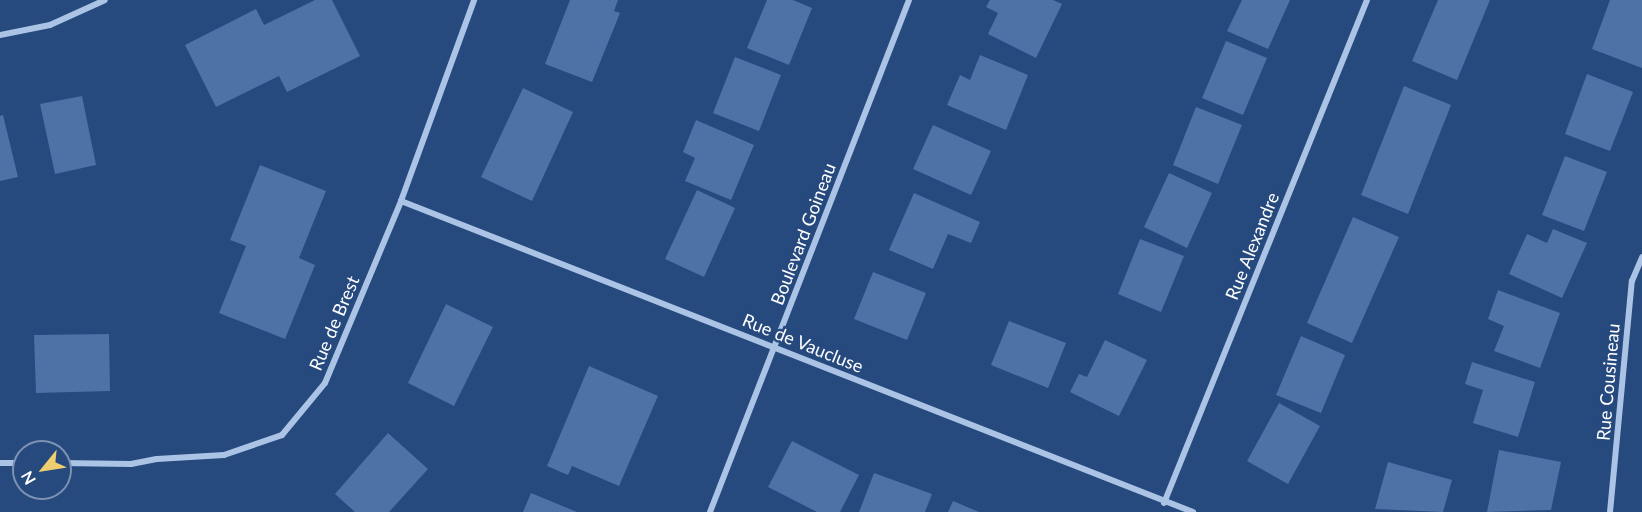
<!DOCTYPE html>
<html>
<head>
<meta charset="utf-8">
<style>
	body { margin:0 }
	#map { position:relative; width:1642px; height:512px; overflow:hidden; background:#26497e; font-family:Lato,sans-serif }
	div>[style] { position:absolute }
	.building>* { inset:0; background:#4e72a6 }
	.street>* { height:6px; margin:-3px; padding:0 3px; transform-origin:3px; border-radius:3px; background:#abc4e5 }
	span { translate:-50% -50%; white-space:nowrap; text-align:center; line-height:1.15; -webkit-text-stroke:5px #26497e; paint-order:stroke }
	.street-label { font-size:18px; color:#fff }
	.north { position:absolute; left:12px; top:440px; width:60px; height:60px; box-sizing:border-box; background:#26497e; border:2px solid #7d92b2; border-radius:50%; rotate:240deg; font-size:16px; font-weight:700; line-height:24px; text-align:center; color:#fff }
	.north::after { content:''; display:block; margin:auto; width:21px; height:27px; background:#eece71; clip-path:polygon(50% 0,100% 100%,50% 72%,0 100%) }
</style>
</head>
<body>
<div id="map">
	<div class="building">
		<div style="clip-path:polygon(315px 0,332px 0,360px 56px,287px 92px,279px 76px,216px 107px,185px 45px,256px 9px,264px 25px)"></div>
		<div style="clip-path:polygon(570px 0,618px 0,614px 11px,620px 13px,592px 82px,545px 64px)"></div>
		<div style="clip-path:polygon(767px 0,793px 0,812px 8px,789px 65px,747px 48px)"></div>
		<div style="clip-path:polygon(990px 0,1053px 0,1062px 4px,1036px 58px,988px 34px,998px 13px,986px 7px)"></div>
		<div style="clip-path:polygon(1242px 0,1290px 0,1268px 49px,1227px 31px)"></div>
		<div style="clip-path:polygon(1438px 0,1490px 0,1457px 80px,1412px 61px)"></div>
		<div style="clip-path:polygon(1610px 0,1642px 0,1642px 68px,1592px 49px)"></div>
		<div style="clip-path:polygon(1226px 41px,1267px 58px,1243px 115px,1202px 98px)"></div>
		<div style="clip-path:polygon(980px 55px,1028px 75px,1006px 130px,947px 105px,960px 75px,970px 80px)"></div>
		<div style="clip-path:polygon(735px 57px,781px 75px,759px 131px,713px 113px)"></div>
		<div style="clip-path:polygon(1587px 74px,1633px 92px,1610px 151px,1565px 134px)"></div>
		<div style="clip-path:polygon(1404px 86px,1451px 105px,1408px 214px,1361px 195px)"></div>
		<div style="clip-path:polygon(523px 88px,573px 112px,532px 201px,481px 177px)"></div>
		<div style="clip-path:polygon(82px 96px,96px 165px,55px 174px,40px 104px)"></div>
		<div style="clip-path:polygon(1196px 107px,1242px 125px,1218px 184px,1173px 165px)"></div>
		<div style="clip-path:polygon(3px 115px,18px 177px,0 181px,0 116px)"></div>
		<div style="clip-path:polygon(696px 120px,754px 145px,731px 200px,685px 181px,695px 158px,683px 152px)"></div>
		<div style="clip-path:polygon(933px 125px,991px 151px,971px 195px,913px 169px)"></div>
		<div style="clip-path:polygon(1565px 156px,1607px 172px,1584px 231px,1542px 215px)"></div>
		<div style="clip-path:polygon(260px 165px,326px 191px,299px 258px,315px 265px,285px 339px,219px 313px,246px 246px,230px 240px)"></div>
		<div style="clip-path:polygon(1169px 173px,1212px 193px,1187px 248px,1144px 227px)"></div>
		<div style="clip-path:polygon(697px 190px,735px 208px,704px 277px,665px 259px)"></div>
		<div style="clip-path:polygon(914px 193px,980px 222px,971px 243px,948px 234px,933px 269px,889px 250px)"></div>
		<div style="clip-path:polygon(1353px 217px,1399px 237px,1352px 343px,1307px 323px)"></div>
		<div style="clip-path:polygon(1553px 229px,1587px 243px,1562px 298px,1509px 274px,1527px 234px,1547px 243px)"></div>
		<div style="clip-path:polygon(1140px 239px,1184px 256px,1161px 312px,1118px 294px)"></div>
		<div style="clip-path:polygon(873px 272px,926px 293px,907px 340px,854px 319px)"></div>
		<div style="clip-path:polygon(1498px 290px,1560px 313px,1540px 368px,1494px 351px,1504px 326px,1488px 319px)"></div>
		<div style="clip-path:polygon(446px 304px,493px 327px,454px 406px,408px 383px)"></div>
		<div style="clip-path:polygon(1009px 321px,1066px 343px,1048px 388px,991px 365px)"></div>
		<div style="clip-path:polygon(109px 334px,110px 391px,36px 393px,34px 335px)"></div>
		<div style="clip-path:polygon(1301px 336px,1345px 355px,1321px 413px,1276px 395px)"></div>
		<div style="clip-path:polygon(1105px 340px,1147px 360px,1119px 416px,1070px 392px,1079px 374px,1087px 377px)"></div>
		<div style="clip-path:polygon(1472px 362px,1535px 382px,1518px 437px,1473px 423px,1483px 390px,1465px 384px)"></div>
		<div style="clip-path:polygon(589px 366px,658px 396px,619px 486px,572px 466px,568px 475px,547px 466px)"></div>
		<div style="clip-path:polygon(1279px 403px,1320px 426px,1288px 484px,1247px 461px)"></div>
		<div style="clip-path:polygon(388px 433px,428px 469px,389px 512px,355px 512px,335px 494px)"></div>
		<div style="clip-path:polygon(792px 441px,859px 475px,840px 512px,817px 512px,768px 487px)"></div>
		<div style="clip-path:polygon(1499px 450px,1561px 462px,1551px 510px,1487px 512px)"></div>
		<div style="clip-path:polygon(1388px 462px,1452px 480px,1443px 512px,1375px 509px)"></div>
		<div style="clip-path:polygon(874px 473px,932px 494px,925px 512px,859px 512px)"></div>
		<div style="clip-path:polygon(531px 493px,577px 512px,523px 512px)"></div>
		<div style="clip-path:polygon(953px 501px,979px 512px,948px 512px)"></div>
	</div>
	<div class="street">
		<div style="left:0;top:35px;width:51px;rotate:-11.3deg"></div>
		<div style="left:50px;top:25px;width:60px;rotate:-24.4deg"></div>
		<div style="left:401px;top:201px;width:851px;rotate:21.44deg"></div>
		<div style="left:0;top:463px;width:24px"></div>
		<div style="left:60px;top:463px;width:71px;rotate:0.8deg"></div>
		<div style="left:131px;top:464px;width:26px;rotate:-11deg"></div>
		<div style="left:157px;top:459px;width:67px;rotate:-3.4deg"></div>
		<div style="left:224px;top:455px;width:61px;rotate:-19deg"></div>
		<div style="left:282px;top:435px;width:67px;rotate:-50.4deg"></div>
		<div style="left:325px;top:383px;width:197px;rotate:-67.3deg"></div>
		<div style="left:401px;top:201px;width:214px;rotate:-70deg"></div>
		<div style="left:1164px;top:503px;width:542px;rotate:-68.02deg"></div>
		<div style="left:710px;top:512px;width:549px;rotate:-68.76deg"></div>
		<div style="left:1610px;top:512px;width:232px;rotate:-84.6deg"></div>
		<div style="left:1632px;top:281px;width:26px;rotate:-67deg"></div>
	</div>
	<div class="street-label">
		<span style="left:803px;top:234px;rotate:-69deg">Boulevard Goineau</span>
		<span style="left:1252px;top:246px;rotate:-68deg">Rue Alexandre</span>
		<span style="left:334px;top:323px;rotate:-67deg">Rue de Brest</span>
		<span style="left:803px;top:343px;rotate:22deg">Rue de Vaucluse</span>
		<span style="left:1608px;top:382px;rotate:-85deg">Rue Cousineau</span>
	</div>
	<div class="north">N</div>
</div>
</body>
</html>
